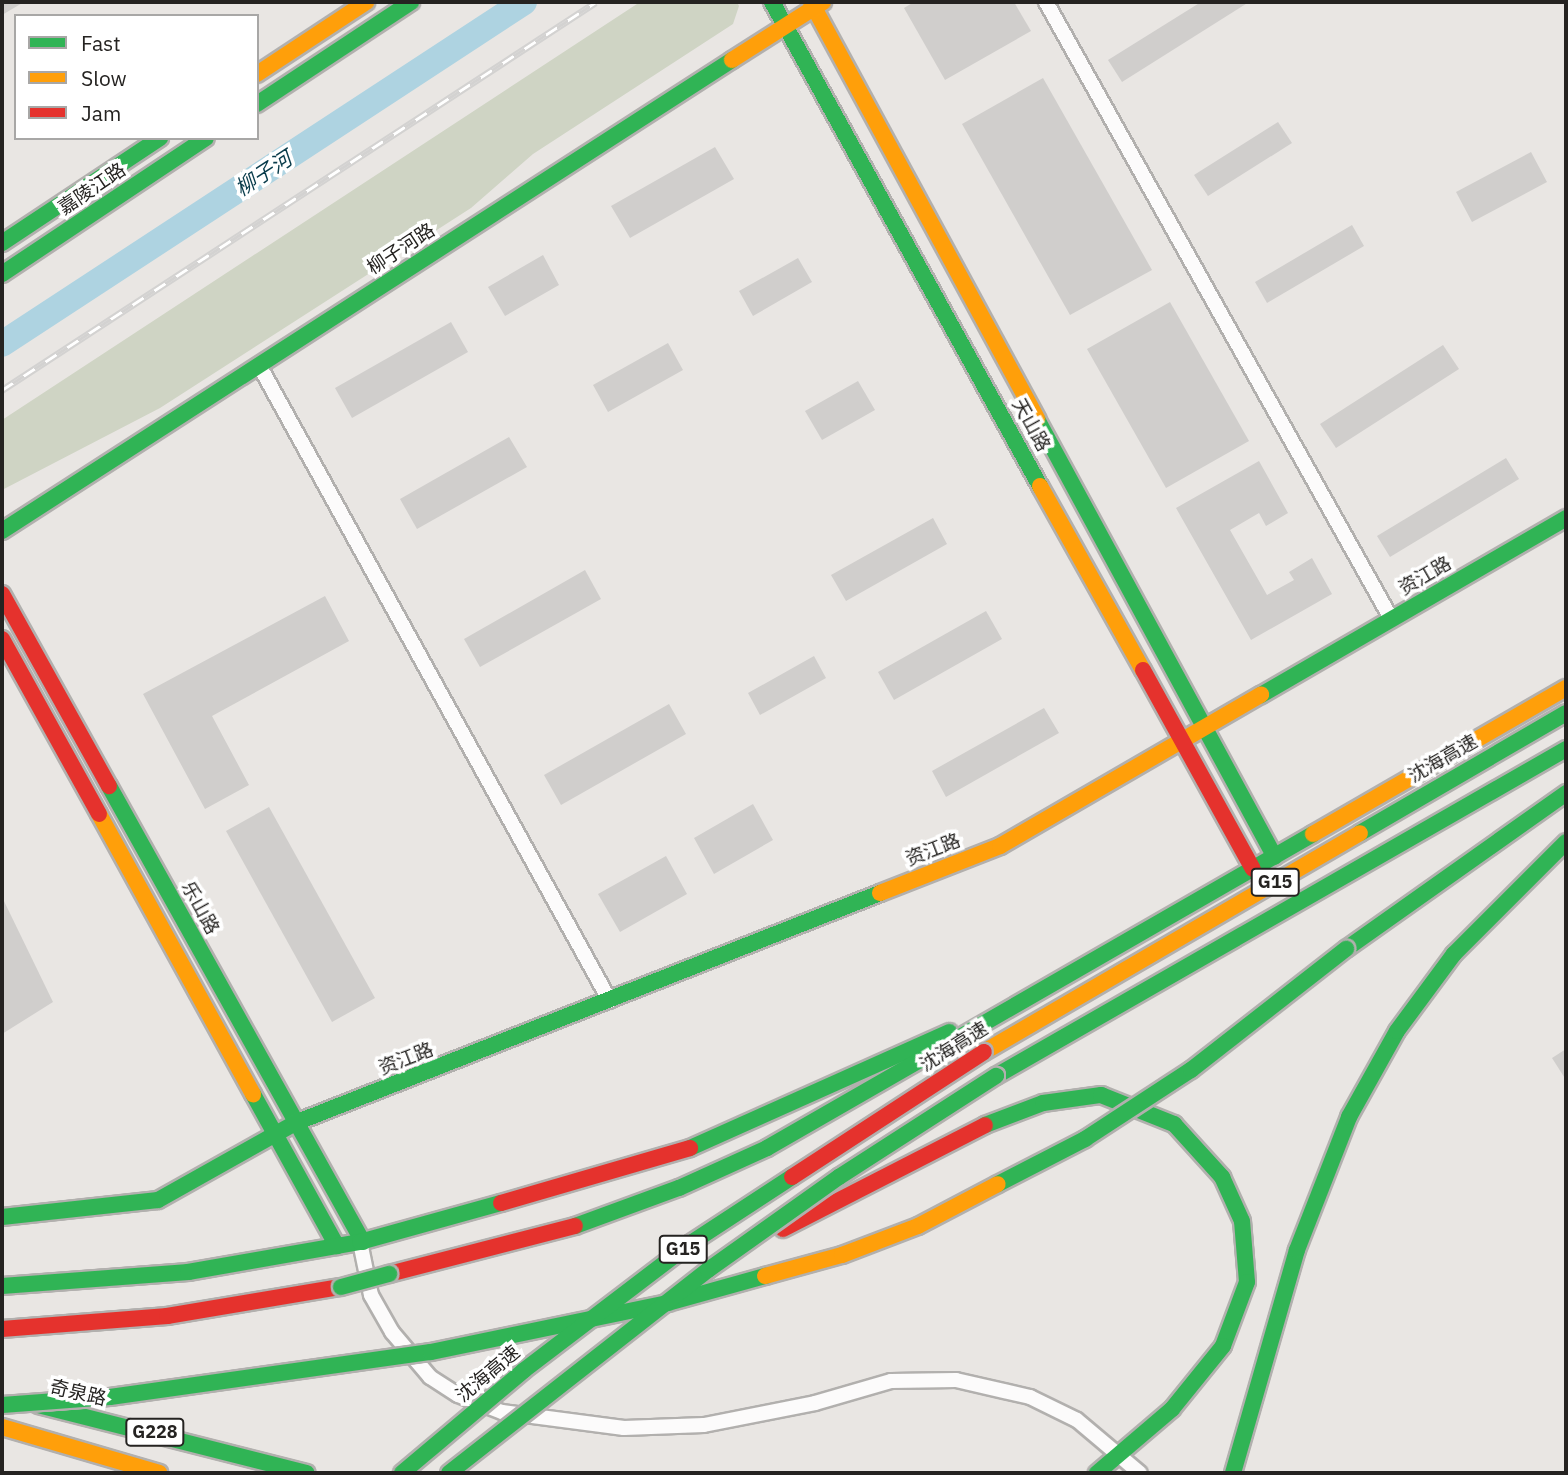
<!DOCTYPE html>
<html>
<head>
<meta charset="utf-8">
<style>
	body { margin:0 }
	#map { position:relative; width:1568px; height:1475px; overflow:hidden; background:#e9e6e3; font-family:"IBM Plex Sans","Noto Sans SC",sans-serif }
	div>[style] { position:absolute }
	.green>* { inset:0; background:#cfd4c4 }
	.river>* { height:26px; margin:-13px; padding:0 13px; transform-origin:13px; border-radius:13px; background:#aed3e1 }
	.building>* { inset:0; background:#d0cecc }
	.roads { filter:drop-shadow(2px 0 #b2b0ae) drop-shadow(-2px 0 #b2b0ae) drop-shadow(0 2px #b2b0ae) drop-shadow(0 -2px #b2b0ae) }
	.street>* { height:14px; margin:-7px; padding:0 7px; transform-origin:7px; border-radius:7px; background:#fcfbfb }
	.fast>* { height:16px; margin:-8px; padding:0 8px; transform-origin:8px; border-radius:8px; background:#30b455 }
	.slow>* { height:16px; margin:-8px; padding:0 8px; transform-origin:8px; border-radius:8px; background:#ff9f0a }
	.jam>* { height:16px; margin:-8px; padding:0 8px; transform-origin:8px; border-radius:8px; background:#e5322d }
	.rail>* { height:7px; margin-top:-3.5px; transform-origin:0; background:repeating-linear-gradient(90deg,#fff 0 13px,#d3d2d1 0 26px); box-sizing:border-box; border-block:2px solid #d3d2d1 }
	.bridges { filter:drop-shadow(2px 0 #b2b0ae) drop-shadow(-2px 0 #b2b0ae) drop-shadow(0 2px #b2b0ae) drop-shadow(0 -2px #b2b0ae) }
	.fast-bridge>* { height:16px; margin:-8px; padding:0 8px; transform-origin:8px; border-radius:8px; background:#30b455 }
	.slow-bridge>* { height:16px; margin:-8px; padding:0 8px; transform-origin:8px; border-radius:8px; background:#ff9f0a }
	.jam-bridge>* { height:16px; margin:-8px; padding:0 8px; transform-origin:8px; border-radius:8px; background:#e5322d }
	span { translate:-50% -50%; white-space:nowrap; text-align:center; line-height:1.15; -webkit-text-stroke:7px #fff; paint-order:stroke }
	.shield-label span { padding:2px 5px; background:#fff; border:2px solid; border-radius:5px; -webkit-text-stroke-width:0 }
	.shield-label { font-size:18px; color:#252321; font-weight:700 }
	.street-label { font-size:19px; color:#252321 }
	.water-label { font-size:21px; color:#083b4a; font-style:italic }
	.frame { position:absolute; inset:0; border:4px solid #252321; pointer-events:none }
	.legend { position:absolute; left:14px; top:14px; width:245px; height:126px; box-sizing:border-box; background:#fff; border:2px solid #a8a7a6; margin:0; padding:9px 12px; list-style:none; font-size:21px; color:#252321 }
	.legend li { display:flex; align-items:center; gap:14px; height:35px }
	.legend b { width:35px; border:2px solid #a8a7a6 }
</style>
</head>
<body>
<div id="map">
	<div class="green">
		<div style="clip-path:polygon(640px 2px,737px 2px,739px 6px,733px 24px,533px 154px,471px 208px,160px 408px,2px 490px,2px 420px)"></div>
	</div>
	<div class="river">
		<div style="left:2px;top:344px;width:624px;rotate:-33.23deg"></div>
	</div>
	<div class="building">
		<div style="clip-path:polygon(2px 2px,24px 2px,2px 15px)"></div>
		<div style="clip-path:polygon(914px 2px,1014px 2px,1031px 31px,945px 80px,904px 8px)"></div>
		<div style="clip-path:polygon(1201px 2px,1249px 2px,1122px 82px,1108px 60px)"></div>
		<div style="clip-path:polygon(1043px 78px,1152px 270px,1070px 315px,962px 124px)"></div>
		<div style="clip-path:polygon(1278px 122px,1292px 143px,1208px 196px,1194px 175px)"></div>
		<div style="clip-path:polygon(715px 147px,734px 179px,630px 238px,611px 206px)"></div>
		<div style="clip-path:polygon(1531px 152px,1547px 182px,1472px 222px,1456px 192px)"></div>
		<div style="clip-path:polygon(1352px 225px,1364px 246px,1267px 303px,1255px 282px)"></div>
		<div style="clip-path:polygon(543px 255px,559px 285px,505px 316px,488px 287px)"></div>
		<div style="clip-path:polygon(798px 258px,812px 282px,753px 316px,739px 291px)"></div>
		<div style="clip-path:polygon(1170px 302px,1249px 441px,1166px 488px,1087px 349px)"></div>
		<div style="clip-path:polygon(451px 322px,468px 352px,352px 418px,335px 388px)"></div>
		<div style="clip-path:polygon(668px 343px,683px 370px,608px 412px,593px 385px)"></div>
		<div style="clip-path:polygon(1443px 345px,1459px 369px,1336px 448px,1320px 424px)"></div>
		<div style="clip-path:polygon(858px 381px,875px 410px,822px 440px,805px 411px)"></div>
		<div style="clip-path:polygon(509px 437px,527px 467px,417px 529px,400px 499px)"></div>
		<div style="clip-path:polygon(1506px 458px,1519px 479px,1390px 557px,1377px 536px)"></div>
		<div style="clip-path:polygon(1259px 461px,1288px 513px,1266px 526px,1259px 513px,1230px 530px,1267px 595px,1294px 580px,1289px 572px,1312px 558px,1332px 594px,1251px 640px,1176px 508px)"></div>
		<div style="clip-path:polygon(933px 518px,947px 544px,846px 601px,831px 575px)"></div>
		<div style="clip-path:polygon(585px 570px,601px 599px,480px 667px,464px 639px)"></div>
		<div style="clip-path:polygon(325px 596px,349px 641px,212px 716px,249px 785px,205px 809px,143px 694px)"></div>
		<div style="clip-path:polygon(986px 611px,1002px 639px,894px 700px,878px 672px)"></div>
		<div style="clip-path:polygon(814px 656px,826px 678px,760px 715px,748px 693px)"></div>
		<div style="clip-path:polygon(669px 704px,686px 734px,561px 805px,544px 775px)"></div>
		<div style="clip-path:polygon(1044px 708px,1059px 733px,946px 797px,932px 771px)"></div>
		<div style="clip-path:polygon(753px 804px,773px 840px,714px 874px,694px 838px)"></div>
		<div style="clip-path:polygon(269px 807px,375px 998px,332px 1022px,226px 831px)"></div>
		<div style="clip-path:polygon(666px 856px,687px 894px,620px 932px,598px 894px)"></div>
		<div style="clip-path:polygon(2px 897px,53px 1002px,2px 1034px)"></div>
		<div style="clip-path:polygon(1566px 1049px,1566px 1080px,1552px 1058px)"></div>
	</div>
	<div class="roads">
		<div class="street">
			<div style="left:1046px;top:2px;width:708px;rotate:60.76deg"></div>
			<div style="left:259px;top:365px;width:726px;rotate:61.11deg"></div>
			<div style="left:360px;top:1242px;width:54px;rotate:78.3deg"></div>
			<div style="left:371px;top:1295px;width:43px;rotate:60.4deg"></div>
			<div style="left:392px;top:1332px;width:59px;rotate:49.8deg"></div>
			<div style="left:430px;top:1377px;width:33px;rotate:33deg"></div>
			<div style="left:458px;top:1395px;width:47px;rotate:21.1deg"></div>
			<div style="left:502px;top:1412px;width:123px;rotate:7.5deg"></div>
			<div style="left:624px;top:1428px;width:80px;rotate:-2.1deg"></div>
			<div style="left:704px;top:1425px;width:113px;rotate:-11.2deg"></div>
			<div style="left:815px;top:1403px;width:79px;rotate:-16.1deg"></div>
			<div style="left:891px;top:1381px;width:65px;rotate:-0.9deg"></div>
			<div style="left:956px;top:1380px;width:76px;rotate:12.9deg"></div>
			<div style="left:1030px;top:1397px;width:52px;rotate:26.1deg"></div>
			<div style="left:1077px;top:1420px;width:82px;rotate:40.1deg"></div>
		</div>
		<div class="fast">
			<div style="left:772px;top:2px;width:553px;rotate:61.03deg"></div>
			<div style="left:257px;top:104px;width:185px;rotate:-33.5deg"></div>
			<div style="left:2px;top:243px;width:190px;rotate:-33.6deg"></div>
			<div style="left:2px;top:274px;width:245px;rotate:-33.7deg"></div>
			<div style="left:1037px;top:419px;width:498px;rotate:61.5deg"></div>
			<div style="left:2px;top:531px;width:869px;rotate:-32.83deg"></div>
			<div style="left:1261px;top:695px;width:353px;rotate:-30.1deg"></div>
			<div style="left:109px;top:786px;width:522px;rotate:60.88deg"></div>
			<div style="left:1360px;top:833px;width:238px;rotate:-30.2deg"></div>
			<div style="left:1346px;top:949px;width:270px;rotate:-35.3deg"></div>
			<div style="left:996px;top:1076px;width:657px;rotate:-29.84deg"></div>
			<div style="left:253px;top:1094px;width:174px;rotate:61.1deg"></div>
			<div style="left:985px;top:1125px;width:62px;rotate:-20.8deg"></div>
			<div style="left:1043px;top:1103px;width:59px;rotate:-7.9deg"></div>
			<div style="left:1101px;top:1095px;width:79px;rotate:21.7deg"></div>
			<div style="left:1174px;top:1124px;width:72px;rotate:47.8deg"></div>
			<div style="left:1222px;top:1177px;width:48px;rotate:65.6deg"></div>
			<div style="left:1242px;top:1221px;width:61px;rotate:85.3deg"></div>
			<div style="left:1247px;top:1282px;width:68px;rotate:110.6deg"></div>
			<div style="left:1223px;top:1346px;width:81px;rotate:129deg"></div>
			<div style="left:1172px;top:1409px;width:99px;rotate:139.5deg"></div>
			<div style="left:690px;top:1148px;width:284px;rotate:-24.1deg"></div>
			<div style="left:2px;top:1217px;width:157px;rotate:-6.2deg"></div>
			<div style="left:158px;top:1200px;width:157px;rotate:-29.3deg"></div>
			<div style="left:295px;top:1123px;width:629px;rotate:-21.46deg"></div>
			<div style="left:575px;top:1226px;width:111px;rotate:-20.1deg"></div>
			<div style="left:679px;top:1188px;width:97px;rotate:-24.4deg"></div>
			<div style="left:767px;top:1148px;width:630px;rotate:-29.9deg"></div>
			<div style="left:2px;top:1286px;width:187px;rotate:-4.3deg"></div>
			<div style="left:188px;top:1272px;width:175px;rotate:-9.9deg"></div>
			<div style="left:360px;top:1242px;width:146px;rotate:-15.5deg"></div>
			<div style="left:38px;top:1405px;width:277px;rotate:14.2deg"></div>
			<div style="left:1233px;top:1473px;width:232px;rotate:-74deg"></div>
			<div style="left:1297px;top:1250px;width:143px;rotate:-68.6deg"></div>
			<div style="left:1349px;top:1117px;width:98px;rotate:-60.8deg"></div>
			<div style="left:1397px;top:1031px;width:96px;rotate:-53.5deg"></div>
			<div style="left:1454px;top:954px;width:158px;rotate:-45deg"></div>
		</div>
		<div class="slow">
			<div style="left:811px;top:2px;width:474px;rotate:61.5deg"></div>
			<div style="left:732px;top:60px;width:108px;rotate:-32.5deg"></div>
			<div style="left:257px;top:74px;width:131px;rotate:-33.4deg"></div>
			<div style="left:1040px;top:486px;width:211px;rotate:60.8deg"></div>
			<div style="left:99px;top:814px;width:320px;rotate:61.2deg"></div>
			<div style="left:1313px;top:834px;width:292px;rotate:-30deg"></div>
			<div style="left:880px;top:893px;width:129px;rotate:-21.4deg"></div>
			<div style="left:1000px;top:846px;width:302px;rotate:-30.1deg"></div>
			<div style="left:984px;top:1052px;width:435px;rotate:-30.2deg"></div>
			<div style="left:2px;top:1427px;width:164px;rotate:16.3deg"></div>
		</div>
		<div class="jam">
			<div style="left:2px;top:594px;width:220px;rotate:60.9deg"></div>
			<div style="left:2px;top:639px;width:200px;rotate:61deg"></div>
			<div style="left:1143px;top:670px;width:227px;rotate:61.1deg"></div>
			<div style="left:501px;top:1203px;width:197px;rotate:-16.2deg"></div>
			<div style="left:783px;top:1229px;width:227px;rotate:-27.2deg"></div>
			<div style="left:389px;top:1274px;width:192px;rotate:-14.5deg"></div>
			<div style="left:2px;top:1329px;width:166px;rotate:-4.5deg"></div>
			<div style="left:167px;top:1316px;width:176px;rotate:-9.5deg"></div>
		</div>
	</div>
	<div class="rail">
		<div style="left:2px;top:390px;width:709px;rotate:-33.15deg"></div>
	</div>
	<div class="bridges">
		<div class="fast-bridge">
			<div style="left:998px;top:1184px;width:98px;rotate:-27.3deg"></div>
			<div style="left:1085px;top:1139px;width:126px;rotate:-33.1deg"></div>
			<div style="left:1191px;top:1070px;width:197px;rotate:-38deg"></div>
			<div style="left:341px;top:1287px;width:50px;rotate:-15.2deg"></div>
			<div style="left:2px;top:1405px;width:108px;rotate:-4.2deg"></div>
			<div style="left:110px;top:1397px;width:324px;rotate:-8deg"></div>
			<div style="left:431px;top:1352px;width:242px;rotate:-11.7deg"></div>
			<div style="left:668px;top:1303px;width:101px;rotate:-15.6deg"></div>
			<div style="left:402px;top:1473px;width:158px;rotate:-40.1deg"></div>
			<div style="left:523px;top:1371px;width:211px;rotate:-37.3deg"></div>
			<div style="left:691px;top:1243px;width:121px;rotate:-33.2deg"></div>
			<div style="left:449px;top:1473px;width:329px;rotate:-38.1deg"></div>
			<div style="left:708px;top:1270px;width:161px;rotate:-35.4deg"></div>
			<div style="left:839px;top:1177px;width:187px;rotate:-32.8deg"></div>
		</div>
		<div class="slow-bridge">
			<div style="left:765px;top:1276px;width:80px;rotate:-15.3deg"></div>
			<div style="left:842px;top:1255px;width:81px;rotate:-20.9deg"></div>
			<div style="left:918px;top:1226px;width:90px;rotate:-27.7deg"></div>
		</div>
		<div class="jam-bridge">
			<div style="left:792px;top:1177px;width:229px;rotate:-33.1deg"></div>
		</div>
	</div>
	<div class="shield-label">
		<span style="left:1275px;top:882px">G15</span>
		<span style="left:683px;top:1249px">G15</span>
		<span style="left:155px;top:1432px">G228</span>
	</div>
	<div class="street-label">
		<span style="left:92px;top:189px;rotate:-34deg">嘉陵江路</span>
		<span style="left:401px;top:249px;rotate:-33deg">柳子河路</span>
		<span style="left:1031px;top:425px;rotate:61deg">天山路</span>
		<span style="left:1425px;top:576px;rotate:-30deg">资江路</span>
		<span style="left:1443px;top:759px;rotate:-30deg">沈海高速</span>
		<span style="left:933px;top:850px;rotate:-21deg">资江路</span>
		<span style="left:200px;top:908px;rotate:61deg">乐山路</span>
		<span style="left:954px;top:1047px;rotate:-32deg">沈海高速</span>
		<span style="left:406px;top:1059px;rotate:-21deg">资江路</span>
		<span style="left:488px;top:1374px;rotate:-40deg">沈海高速</span>
		<span style="left:78px;top:1393px;rotate:13deg">奇泉路</span>
	</div>
	<div class="water-label">
		<span style="left:263px;top:173px;rotate:-33deg">柳子河</span>
	</div>
	<div class="frame"></div>
	<ul class="legend">
	<li><b style="height:9px;background:#30b455"></b>Fast</li>
	<li><b style="height:9px;background:#ff9f0a"></b>Slow</li>
	<li><b style="height:9px;background:#e5322d"></b>Jam</li>
	</ul>
</div>
</body>
</html>
